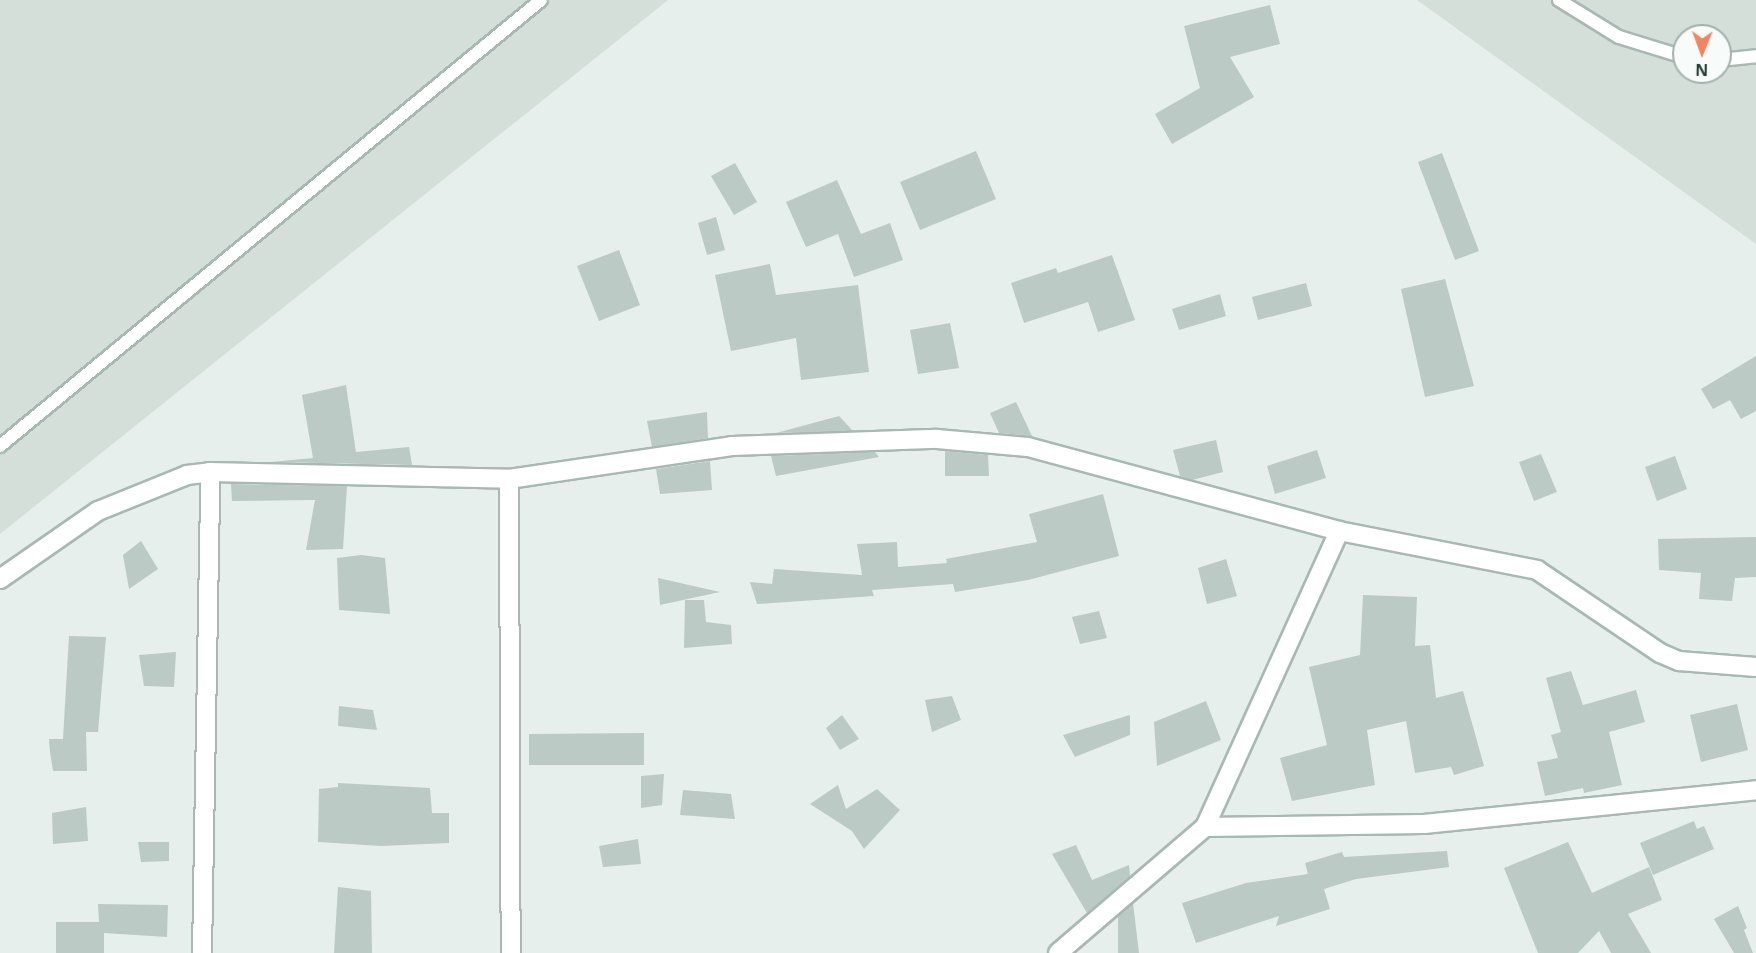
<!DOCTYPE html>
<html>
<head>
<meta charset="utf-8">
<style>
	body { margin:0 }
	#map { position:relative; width:1756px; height:953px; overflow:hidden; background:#e6efeb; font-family:"Open Sans",sans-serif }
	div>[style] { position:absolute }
	.built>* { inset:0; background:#d4dfda }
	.building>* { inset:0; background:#bbcac4 }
	.roads { filter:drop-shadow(2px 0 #a8b8b2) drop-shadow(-2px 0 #a8b8b2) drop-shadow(0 2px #a8b8b2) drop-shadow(0 -2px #a8b8b2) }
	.lane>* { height:12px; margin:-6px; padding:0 6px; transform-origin:6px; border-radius:6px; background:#fff }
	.street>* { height:18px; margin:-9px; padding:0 9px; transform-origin:9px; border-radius:9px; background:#fff }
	span { translate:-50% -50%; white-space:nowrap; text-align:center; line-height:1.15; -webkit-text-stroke:6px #f7fbf9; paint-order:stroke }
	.north { position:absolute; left:1672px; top:24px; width:60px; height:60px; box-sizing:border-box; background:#f7fbf9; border:2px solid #a3b1ad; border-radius:50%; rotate:181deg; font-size:16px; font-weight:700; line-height:24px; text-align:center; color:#24423a }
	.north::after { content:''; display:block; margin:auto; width:21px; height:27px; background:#f4845f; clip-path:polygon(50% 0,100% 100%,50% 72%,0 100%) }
</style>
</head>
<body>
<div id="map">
	<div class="built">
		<div style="clip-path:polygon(0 0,668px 0,0 534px)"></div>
		<div style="clip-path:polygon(evenodd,1417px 0,1756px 0,1756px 244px,1417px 0,1684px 36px,1720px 36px,1720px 72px,1684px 72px,1684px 36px)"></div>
	</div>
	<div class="building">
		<div style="clip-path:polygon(1270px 5px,1280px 44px,1230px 57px,1254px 97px,1172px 144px,1155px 114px,1200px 88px,1184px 26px)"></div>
		<div style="clip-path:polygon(976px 151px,996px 199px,920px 230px,900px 182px)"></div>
		<div style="clip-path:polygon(1442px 153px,1479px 251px,1455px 260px,1418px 162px)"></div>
		<div style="clip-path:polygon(735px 163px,757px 202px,734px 215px,711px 176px)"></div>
		<div style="clip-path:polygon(837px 180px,861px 234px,890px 223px,903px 260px,854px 277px,838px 234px,806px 247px,786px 202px)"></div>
		<div style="clip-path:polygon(716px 217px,725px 250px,707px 255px,698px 223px)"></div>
		<div style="clip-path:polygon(619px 250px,640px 305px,599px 321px,577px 266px)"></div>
		<div style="clip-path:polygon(1112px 255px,1135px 320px,1098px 332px,1088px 302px,1024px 323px,1011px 283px,1056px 268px,1058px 273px)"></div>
		<div style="clip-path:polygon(770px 264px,776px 295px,858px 285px,869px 372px,801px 380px,796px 338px,731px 351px,715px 275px)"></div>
		<div style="clip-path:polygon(1445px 279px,1474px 386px,1425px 397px,1401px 289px)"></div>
		<div style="clip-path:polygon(1306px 283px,1312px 306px,1258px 320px,1252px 297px)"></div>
		<div style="clip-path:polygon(1220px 294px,1226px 316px,1179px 330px,1172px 309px)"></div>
		<div style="clip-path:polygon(950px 323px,959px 368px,918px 374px,910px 330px)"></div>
		<div style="clip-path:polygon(1756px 356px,1756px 411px,1741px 419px,1730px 400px,1713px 409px,1701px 389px)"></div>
		<div style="clip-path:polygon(346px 385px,356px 452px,409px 447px,412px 465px,271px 462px,313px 458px,302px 395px)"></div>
		<div style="clip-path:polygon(1016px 402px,1032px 436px,999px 433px,990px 413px)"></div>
		<div style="clip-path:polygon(707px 412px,708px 438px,652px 447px,647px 421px)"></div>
		<div style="clip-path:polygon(839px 416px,853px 431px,776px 433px)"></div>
		<div style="clip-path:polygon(1216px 440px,1223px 472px,1192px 480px,1180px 476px,1173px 450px)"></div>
		<div style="clip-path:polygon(1317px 450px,1326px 478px,1275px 494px,1267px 466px)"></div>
		<div style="clip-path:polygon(945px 451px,988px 455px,989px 476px,945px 476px)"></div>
		<div style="clip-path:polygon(875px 452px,879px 457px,776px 476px,771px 456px)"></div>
		<div style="clip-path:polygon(1541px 454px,1557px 492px,1534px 501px,1519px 462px)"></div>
		<div style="clip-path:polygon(1675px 456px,1687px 489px,1657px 501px,1645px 467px)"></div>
		<div style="clip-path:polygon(710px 461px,712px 490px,660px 494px,656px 469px)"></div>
		<div style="clip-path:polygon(231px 484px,347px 486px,343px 549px,306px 550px,315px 500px,232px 501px)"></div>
		<div style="clip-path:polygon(1103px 494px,1119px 556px,1028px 580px,955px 592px,953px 584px,872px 590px,874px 596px,757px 604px,750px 582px,772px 584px,774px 569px,862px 575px,857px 544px,897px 542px,898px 567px,947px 563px,946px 559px,1037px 542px,1029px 514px)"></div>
		<div style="clip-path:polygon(1756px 537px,1756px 577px,1735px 578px,1732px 601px,1699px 599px,1701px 573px,1659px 570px,1658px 539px)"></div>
		<div style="clip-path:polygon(141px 541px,158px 569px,129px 589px,123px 555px)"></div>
		<div style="clip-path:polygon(361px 555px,385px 558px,390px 614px,339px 610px,337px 558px)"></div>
		<div style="clip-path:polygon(1226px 559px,1237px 596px,1207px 604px,1198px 568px)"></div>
		<div style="clip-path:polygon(658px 578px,720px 592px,660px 605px)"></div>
		<div style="clip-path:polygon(1363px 595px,1417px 597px,1415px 646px,1430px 645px,1436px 698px,1463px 691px,1484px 766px,1454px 775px,1451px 767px,1415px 773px,1406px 721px,1367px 730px,1375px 785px,1292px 801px,1280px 758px,1327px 745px,1309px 667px,1360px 655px)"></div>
		<div style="clip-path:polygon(685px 600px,704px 600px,706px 622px,731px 625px,732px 644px,684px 648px)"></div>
		<div style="clip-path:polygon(1099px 611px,1107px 638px,1080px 644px,1072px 617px)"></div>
		<div style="clip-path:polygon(69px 636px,106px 637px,98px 732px,86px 732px,87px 771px,53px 771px,50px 752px,49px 739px,63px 739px)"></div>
		<div style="clip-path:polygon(176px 652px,174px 687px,144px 686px,139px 655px)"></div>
		<div style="clip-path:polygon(1571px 671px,1583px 705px,1636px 690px,1645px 722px,1609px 732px,1622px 785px,1584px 793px,1583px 788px,1545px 796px,1537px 762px,1558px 758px,1551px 735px,1561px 732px,1546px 678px)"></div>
		<div style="clip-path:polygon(952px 696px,961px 720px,932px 732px,925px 700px)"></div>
		<div style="clip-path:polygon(1206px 701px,1221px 740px,1157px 766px,1154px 722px)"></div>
		<div style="clip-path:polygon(1737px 704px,1748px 750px,1701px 762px,1690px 715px)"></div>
		<div style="clip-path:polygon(339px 706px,373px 710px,377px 730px,338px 726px)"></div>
		<div style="clip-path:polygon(842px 715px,859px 739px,840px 750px,826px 728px)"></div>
		<div style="clip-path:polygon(1130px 715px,1130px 735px,1075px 757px,1063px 735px)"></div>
		<div style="clip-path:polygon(644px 733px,644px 765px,529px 765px,529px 734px)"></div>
		<div style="clip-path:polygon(664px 774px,662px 805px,641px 808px,641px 776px)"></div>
		<div style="clip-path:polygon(338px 783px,430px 788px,432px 813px,449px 813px,449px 843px,381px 846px,318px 842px,319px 789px,338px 787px)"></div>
		<div style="clip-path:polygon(838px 785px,846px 809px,877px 789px,900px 810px,864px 849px,852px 831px,810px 804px)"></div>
		<div style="clip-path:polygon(683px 790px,731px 794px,735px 819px,680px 815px)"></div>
		<div style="clip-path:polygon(86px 807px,88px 841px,53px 844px,52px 813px)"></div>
		<div style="clip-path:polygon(1694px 821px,1697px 829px,1704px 826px,1714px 849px,1653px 875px,1640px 843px)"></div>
		<div style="clip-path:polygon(638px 839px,641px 864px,603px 867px,599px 846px)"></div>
		<div style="clip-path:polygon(138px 842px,169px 842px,169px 861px,141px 862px)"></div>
		<div style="clip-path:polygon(1568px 842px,1592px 893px,1649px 867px,1662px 900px,1628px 914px,1651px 953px,1611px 953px,1599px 931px,1578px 953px,1538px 953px,1504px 868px)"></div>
		<div style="clip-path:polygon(1076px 845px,1092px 880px,1129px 865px,1130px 876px,1087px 913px,1052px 854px)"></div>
		<div style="clip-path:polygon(1447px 851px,1449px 867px,1356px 879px,1324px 889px,1330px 909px,1276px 926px,1279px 916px,1196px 943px,1182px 903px,1246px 883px,1308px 874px,1305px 863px,1342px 852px,1344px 857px)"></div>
		<div style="clip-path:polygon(338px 887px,371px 891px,372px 953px,334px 953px)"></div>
		<div style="clip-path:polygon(1133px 903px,1139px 953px,1118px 953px,1118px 917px)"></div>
		<div style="clip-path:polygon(98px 904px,168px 905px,167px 937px,104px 933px,104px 953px,56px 953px,56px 922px,99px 922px)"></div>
		<div style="clip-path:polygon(1738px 906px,1747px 928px,1744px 930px,1753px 953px,1734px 953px,1714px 919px)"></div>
	</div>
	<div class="roads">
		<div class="lane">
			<div style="left:1559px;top:0;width:70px;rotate:31.7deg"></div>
			<div style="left:1619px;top:37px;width:68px;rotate:17.1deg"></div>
			<div style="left:1720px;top:60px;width:36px;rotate:-6deg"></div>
			<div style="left:0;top:446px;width:701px;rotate:-39.5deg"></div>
		</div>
		<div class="street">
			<div style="left:509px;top:479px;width:474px;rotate:89.8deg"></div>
			<div style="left:0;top:579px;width:119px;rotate:-34.8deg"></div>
			<div style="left:98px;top:511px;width:96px;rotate:-22deg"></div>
			<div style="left:187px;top:475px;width:23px;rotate:-7deg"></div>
			<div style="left:210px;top:472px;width:299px;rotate:1.3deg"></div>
			<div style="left:509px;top:479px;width:225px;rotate:-8.4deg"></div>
			<div style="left:732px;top:446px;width:205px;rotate:-2deg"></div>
			<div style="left:937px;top:439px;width:91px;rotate:5deg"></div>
			<div style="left:1028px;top:447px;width:322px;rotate:15.1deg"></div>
			<div style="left:1339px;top:531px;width:202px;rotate:11.1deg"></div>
			<div style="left:1537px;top:570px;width:148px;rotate:34deg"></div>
			<div style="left:1660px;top:653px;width:21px;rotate:23deg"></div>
			<div style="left:1679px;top:661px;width:77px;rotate:4.5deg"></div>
			<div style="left:1205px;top:827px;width:219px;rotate:-0.8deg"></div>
			<div style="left:1424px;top:824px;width:334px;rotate:-5.8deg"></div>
			<div style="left:202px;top:953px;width:481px;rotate:-89deg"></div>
			<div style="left:1058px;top:953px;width:194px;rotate:-40.6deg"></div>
			<div style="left:1205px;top:827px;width:325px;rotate:-65.6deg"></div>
		</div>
	</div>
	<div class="north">N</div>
</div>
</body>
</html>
